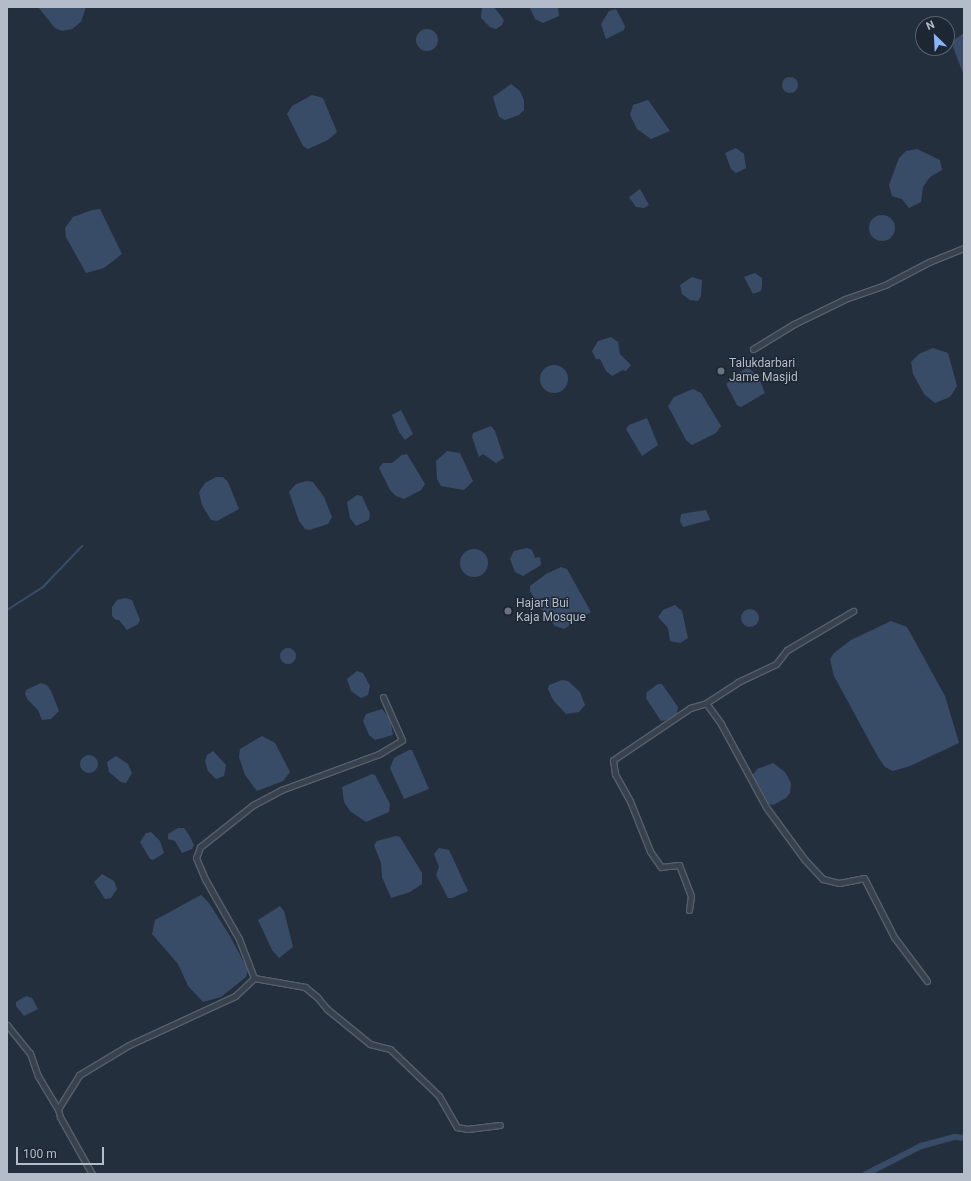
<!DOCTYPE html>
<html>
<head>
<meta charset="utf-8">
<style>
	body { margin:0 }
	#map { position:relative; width:971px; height:1181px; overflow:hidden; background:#242f3e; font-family:Roboto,sans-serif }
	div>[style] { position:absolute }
	.water>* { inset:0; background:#394c67 }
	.round { border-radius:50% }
	.stream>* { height:2px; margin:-1px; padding:0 1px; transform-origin:1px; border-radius:1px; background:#394c67 }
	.canal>* { height:6px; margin:-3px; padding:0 3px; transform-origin:3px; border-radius:3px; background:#394c67 }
	.roads { filter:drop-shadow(1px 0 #565f6c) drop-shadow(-1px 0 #565f6c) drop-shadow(0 1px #565f6c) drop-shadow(0 -1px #565f6c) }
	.minor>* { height:5px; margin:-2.5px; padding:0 2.5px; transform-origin:2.5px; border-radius:2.5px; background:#38414e }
	.dots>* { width:11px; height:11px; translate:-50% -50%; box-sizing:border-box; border:2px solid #1d2633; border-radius:50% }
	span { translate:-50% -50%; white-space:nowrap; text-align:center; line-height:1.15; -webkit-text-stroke:3px #1d2633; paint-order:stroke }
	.poi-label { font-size:12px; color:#b4bcc9 }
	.left { translate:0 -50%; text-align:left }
	.frame { position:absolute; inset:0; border:8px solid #b4bcc9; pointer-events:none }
	.north { position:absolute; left:915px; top:16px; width:40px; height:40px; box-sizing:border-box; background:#1d2633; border:1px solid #59626f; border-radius:50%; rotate:336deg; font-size:11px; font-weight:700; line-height:16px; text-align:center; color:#b4bcc9 }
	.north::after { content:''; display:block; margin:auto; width:14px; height:18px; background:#8ab4f8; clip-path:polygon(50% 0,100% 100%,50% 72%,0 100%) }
	.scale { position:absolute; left:16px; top:1147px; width:88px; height:18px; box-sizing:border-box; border:2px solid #b4bcc9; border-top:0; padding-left:5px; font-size:12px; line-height:14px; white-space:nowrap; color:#b4bcc9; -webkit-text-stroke:3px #1d2633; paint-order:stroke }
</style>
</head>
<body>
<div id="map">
	<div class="water">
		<div style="clip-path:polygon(38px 7px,86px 7px,81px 22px,72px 29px,62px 31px,55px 28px)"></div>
		<div style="clip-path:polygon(482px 7px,494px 7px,504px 20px,502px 25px,496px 29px,490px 27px,481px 18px)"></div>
		<div style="clip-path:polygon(558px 7px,559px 16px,543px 23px,535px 19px,530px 8px)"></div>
		<div style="clip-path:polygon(616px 9px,625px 26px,624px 30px,606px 39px,601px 24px,609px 11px)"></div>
		<div class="round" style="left:416px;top:29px;width:22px;height:22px"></div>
		<div style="clip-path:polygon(964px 33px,964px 76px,953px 47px,954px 40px)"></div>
		<div class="round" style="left:782px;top:77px;width:16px;height:16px"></div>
		<div style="clip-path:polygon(511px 84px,520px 91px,524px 100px,524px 110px,519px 115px,505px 120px,499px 117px,493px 97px)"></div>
		<div style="clip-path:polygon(312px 95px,323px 98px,337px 132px,328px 140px,308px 149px,303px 146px,287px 114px,292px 106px)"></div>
		<div style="clip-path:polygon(648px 100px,670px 131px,651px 139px,637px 129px,630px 115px,633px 105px)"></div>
		<div style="clip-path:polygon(736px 148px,744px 154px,746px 168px,736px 173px,731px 169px,725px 153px)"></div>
		<div style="clip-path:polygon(917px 149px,940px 160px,942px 170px,930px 177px,923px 187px,921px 202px,909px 208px,902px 199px,892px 196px,889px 185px,899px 158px,906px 151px)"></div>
		<div style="clip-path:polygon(640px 189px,649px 205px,644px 208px,636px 207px,629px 197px)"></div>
		<div style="clip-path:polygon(100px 209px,122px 254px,104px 268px,86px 273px,66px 237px,65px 228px,73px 217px,92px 210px)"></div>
		<div class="round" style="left:869px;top:215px;width:26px;height:26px"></div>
		<div style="clip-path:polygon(755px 273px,762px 278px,762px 285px,761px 291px,753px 294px,744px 277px)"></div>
		<div style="clip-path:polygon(692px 277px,702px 280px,701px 296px,698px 301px,690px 300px,682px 294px,680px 285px)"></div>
		<div style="clip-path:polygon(611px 337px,618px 342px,620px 354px,631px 365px,626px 371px,623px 370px,612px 376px,606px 371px,600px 359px,596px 359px,592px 351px,598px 341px)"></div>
		<div style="clip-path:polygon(933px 348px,948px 353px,957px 386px,950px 397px,935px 403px,924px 394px,913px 374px,911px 362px,919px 354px)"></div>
		<div class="round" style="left:540px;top:365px;width:28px;height:28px"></div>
		<div style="clip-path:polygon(747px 367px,758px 376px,765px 393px,741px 407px,737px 405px,726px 384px)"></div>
		<div style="clip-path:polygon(693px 389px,701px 393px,721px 426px,716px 433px,692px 445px,686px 440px,668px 406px,674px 397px)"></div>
		<div style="clip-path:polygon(401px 410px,413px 434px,405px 440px,399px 432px,392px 415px)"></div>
		<div style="clip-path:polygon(647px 418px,658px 445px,642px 456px,626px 429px,629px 425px)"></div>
		<div style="clip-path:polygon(491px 426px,495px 431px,504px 458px,496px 463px,483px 454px,479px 457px,472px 437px,473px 433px)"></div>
		<div style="clip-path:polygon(447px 451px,460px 453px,471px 477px,473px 481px,464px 490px,441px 486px,437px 479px,436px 461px)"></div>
		<div style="clip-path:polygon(407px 454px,425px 484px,421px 490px,404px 499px,396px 496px,390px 490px,379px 468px,383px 463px,392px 463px,402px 455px)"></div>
		<div style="clip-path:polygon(216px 477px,223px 477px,228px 482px,239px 509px,217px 521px,211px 520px,202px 505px,199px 492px,205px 483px)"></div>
		<div style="clip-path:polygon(307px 481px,313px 482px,324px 497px,332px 517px,328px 524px,309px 530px,305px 529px,299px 521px,289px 492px,296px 484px)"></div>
		<div style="clip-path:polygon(357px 495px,362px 496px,370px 514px,369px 520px,356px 526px,350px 518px,347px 502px)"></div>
		<div style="clip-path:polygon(706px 510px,710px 520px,683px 527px,680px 521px,681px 514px)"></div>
		<div style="clip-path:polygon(527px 548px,532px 550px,535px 558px,540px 557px,541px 565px,523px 576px,515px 572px,510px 559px,514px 551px)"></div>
		<div class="round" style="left:460px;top:549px;width:28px;height:28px"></div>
		<div style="clip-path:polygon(561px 567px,567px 569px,591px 612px,564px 629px,555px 626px,540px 608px,530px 591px,530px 586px,546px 574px)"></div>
		<div style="clip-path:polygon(125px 598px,132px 600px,140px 620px,138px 624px,127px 630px,119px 620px,116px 620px,112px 616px,112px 607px,117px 600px)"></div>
		<div style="clip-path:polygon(675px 605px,682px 611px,688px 638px,680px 643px,670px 641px,668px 628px,658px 617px,663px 610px)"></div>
		<div class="round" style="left:741px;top:609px;width:18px;height:18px"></div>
		<div style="clip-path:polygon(891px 621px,907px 627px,945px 696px,959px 743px,910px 766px,893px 771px,885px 767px,878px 757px,834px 676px,830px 659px,834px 653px,851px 640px)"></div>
		<div class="round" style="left:280px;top:648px;width:16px;height:16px"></div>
		<div style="clip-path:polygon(357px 671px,363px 673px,370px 686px,368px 695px,361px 698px,351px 691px,347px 679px)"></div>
		<div style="clip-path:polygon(562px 680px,568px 681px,580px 692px,585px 705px,579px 712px,566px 714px,553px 700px,548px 689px,549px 685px)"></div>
		<div style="clip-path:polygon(41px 683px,47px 685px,51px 691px,59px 711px,51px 719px,42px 720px,38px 710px,28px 700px,25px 694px,26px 690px)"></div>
		<div style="clip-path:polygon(658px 684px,662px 684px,678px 707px,677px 713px,669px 720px,661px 721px,646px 698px,647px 692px)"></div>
		<div style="clip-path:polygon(382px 709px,390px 719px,393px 735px,375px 740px,369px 735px,363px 721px,366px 714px)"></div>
		<div style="clip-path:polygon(262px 736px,275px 743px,290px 772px,283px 781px,257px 791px,245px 775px,239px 757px,240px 749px)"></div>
		<div style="clip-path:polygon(409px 750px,412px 750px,429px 789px,404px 799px,390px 768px,394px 758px)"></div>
		<div style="clip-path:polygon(213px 751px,226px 765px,224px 776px,216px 779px,208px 771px,205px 761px,207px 755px)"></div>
		<div class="round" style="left:80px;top:755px;width:18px;height:18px"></div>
		<div style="clip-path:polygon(116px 756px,128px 764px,132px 773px,126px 783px,121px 782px,109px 772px,107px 762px)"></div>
		<div style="clip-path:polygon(773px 763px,785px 772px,791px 783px,790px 793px,786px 798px,773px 805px,769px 804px,753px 775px,757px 769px)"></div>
		<div style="clip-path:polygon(372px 774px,375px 775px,390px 804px,389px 812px,366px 822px,350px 811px,344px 802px,342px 787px)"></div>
		<div style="clip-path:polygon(178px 828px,184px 828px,189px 835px,194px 845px,192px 849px,182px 853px,175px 841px,168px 839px,168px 834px)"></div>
		<div style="clip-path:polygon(151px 832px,160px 841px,164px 853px,153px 860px,150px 859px,140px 842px,146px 833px)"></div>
		<div style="clip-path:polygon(396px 836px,400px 837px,422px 873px,422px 884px,410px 892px,391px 898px,382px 877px,381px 863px,374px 845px,377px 841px)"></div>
		<div style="clip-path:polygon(439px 848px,449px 850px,468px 891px,452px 898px,448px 898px,436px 875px,439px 867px,434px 854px)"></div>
		<div style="clip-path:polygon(102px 874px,114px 881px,117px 889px,111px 898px,105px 899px,94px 882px)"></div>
		<div style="clip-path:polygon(201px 895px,209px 903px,230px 936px,248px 970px,246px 977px,221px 997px,203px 1002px,188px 986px,178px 964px,152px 934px,155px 920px)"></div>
		<div style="clip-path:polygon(280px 906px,284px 911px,293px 947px,279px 958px,272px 950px,258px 920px)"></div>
		<div style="clip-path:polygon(26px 996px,32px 998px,38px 1009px,24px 1016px,16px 1006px,16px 1002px)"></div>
	</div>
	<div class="stream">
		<div style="left:7px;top:610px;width:43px;rotate:-32.6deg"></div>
		<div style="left:43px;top:587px;width:57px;rotate:-46.4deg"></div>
	</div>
	<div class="canal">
		<div style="left:866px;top:1174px;width:62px;rotate:-27deg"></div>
		<div style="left:921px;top:1146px;width:35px;rotate:-15deg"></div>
		<div style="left:955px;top:1137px;width:9px;rotate:6deg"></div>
	</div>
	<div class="roads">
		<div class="minor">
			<div style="left:753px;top:349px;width:48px;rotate:-31.4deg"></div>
			<div style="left:794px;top:324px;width:57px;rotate:-26.1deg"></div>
			<div style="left:845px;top:299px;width:42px;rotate:-19.3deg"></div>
			<div style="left:885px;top:285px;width:50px;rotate:-27.6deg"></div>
			<div style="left:929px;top:262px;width:38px;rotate:-22deg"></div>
			<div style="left:706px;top:703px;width:26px;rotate:54deg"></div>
			<div style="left:721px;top:724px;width:94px;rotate:61.5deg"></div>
			<div style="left:766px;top:807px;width:66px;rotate:53.7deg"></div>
			<div style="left:805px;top:860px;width:26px;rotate:47deg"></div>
			<div style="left:823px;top:879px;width:16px;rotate:14deg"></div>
			<div style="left:839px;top:883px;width:25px;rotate:-11deg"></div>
			<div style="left:864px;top:878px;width:66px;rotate:63deg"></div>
			<div style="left:894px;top:937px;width:55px;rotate:53.1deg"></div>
			<div style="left:689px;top:910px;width:14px;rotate:-82deg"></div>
			<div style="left:691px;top:896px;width:33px;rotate:-111deg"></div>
			<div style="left:679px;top:865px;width:18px;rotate:174deg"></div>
			<div style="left:661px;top:867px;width:19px;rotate:-125deg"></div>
			<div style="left:650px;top:851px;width:54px;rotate:-111.8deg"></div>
			<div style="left:630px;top:801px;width:31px;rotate:-119deg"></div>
			<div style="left:615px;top:774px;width:14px;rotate:-98deg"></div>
			<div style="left:613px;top:760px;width:93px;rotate:-34deg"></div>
			<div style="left:690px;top:708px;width:17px;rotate:-17deg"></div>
			<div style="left:706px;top:703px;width:38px;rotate:-33deg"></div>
			<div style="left:738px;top:682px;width:42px;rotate:-25.3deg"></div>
			<div style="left:776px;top:664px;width:18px;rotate:-52deg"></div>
			<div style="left:787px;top:650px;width:77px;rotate:-30.6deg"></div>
			<div style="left:254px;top:978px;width:42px;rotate:-111deg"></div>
			<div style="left:239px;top:939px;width:69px;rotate:-119.5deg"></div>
			<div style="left:205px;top:879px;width:23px;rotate:-113deg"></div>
			<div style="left:196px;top:858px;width:12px;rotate:-70deg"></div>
			<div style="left:200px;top:847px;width:68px;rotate:-38.4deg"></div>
			<div style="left:253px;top:805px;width:32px;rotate:-28deg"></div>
			<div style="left:281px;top:790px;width:104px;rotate:-20.2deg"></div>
			<div style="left:379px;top:754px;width:27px;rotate:-31deg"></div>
			<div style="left:402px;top:740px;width:47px;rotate:-113.8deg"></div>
			<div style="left:7px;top:1025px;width:36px;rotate:51deg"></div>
			<div style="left:30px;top:1053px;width:24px;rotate:71deg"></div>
			<div style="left:38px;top:1076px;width:39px;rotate:59deg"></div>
			<div style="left:92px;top:1174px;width:65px;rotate:-119.3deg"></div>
			<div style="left:60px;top:1117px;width:8px;rotate:-104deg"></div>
			<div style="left:58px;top:1109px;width:40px;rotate:-58deg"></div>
			<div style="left:79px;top:1075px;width:58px;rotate:-31deg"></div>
			<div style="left:129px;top:1045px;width:117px;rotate:-24.8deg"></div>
			<div style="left:235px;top:996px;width:26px;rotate:-43deg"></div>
			<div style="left:254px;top:978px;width:52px;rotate:10deg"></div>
			<div style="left:305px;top:987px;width:16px;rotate:40deg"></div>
			<div style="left:317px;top:997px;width:16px;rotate:50deg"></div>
			<div style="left:327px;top:1009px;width:55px;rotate:39.1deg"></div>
			<div style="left:370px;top:1044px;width:21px;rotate:14deg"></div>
			<div style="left:390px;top:1049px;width:68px;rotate:43.8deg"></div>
			<div style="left:439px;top:1096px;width:36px;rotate:60deg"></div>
			<div style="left:457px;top:1127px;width:10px;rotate:11deg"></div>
			<div style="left:467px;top:1129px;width:33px;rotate:-7deg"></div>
		</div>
	</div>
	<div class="dots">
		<div style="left:721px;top:371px;background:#6b7280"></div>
		<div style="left:508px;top:611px;background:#6b7280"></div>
	</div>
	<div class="poi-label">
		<span class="left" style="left:729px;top:371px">Talukdarbari<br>Jame Masjid</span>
		<span class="left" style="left:516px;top:611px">Hajart Bui<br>Kaja Mosque</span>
	</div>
	<div class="frame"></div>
	<div class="north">N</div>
	<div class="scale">100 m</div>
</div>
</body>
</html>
